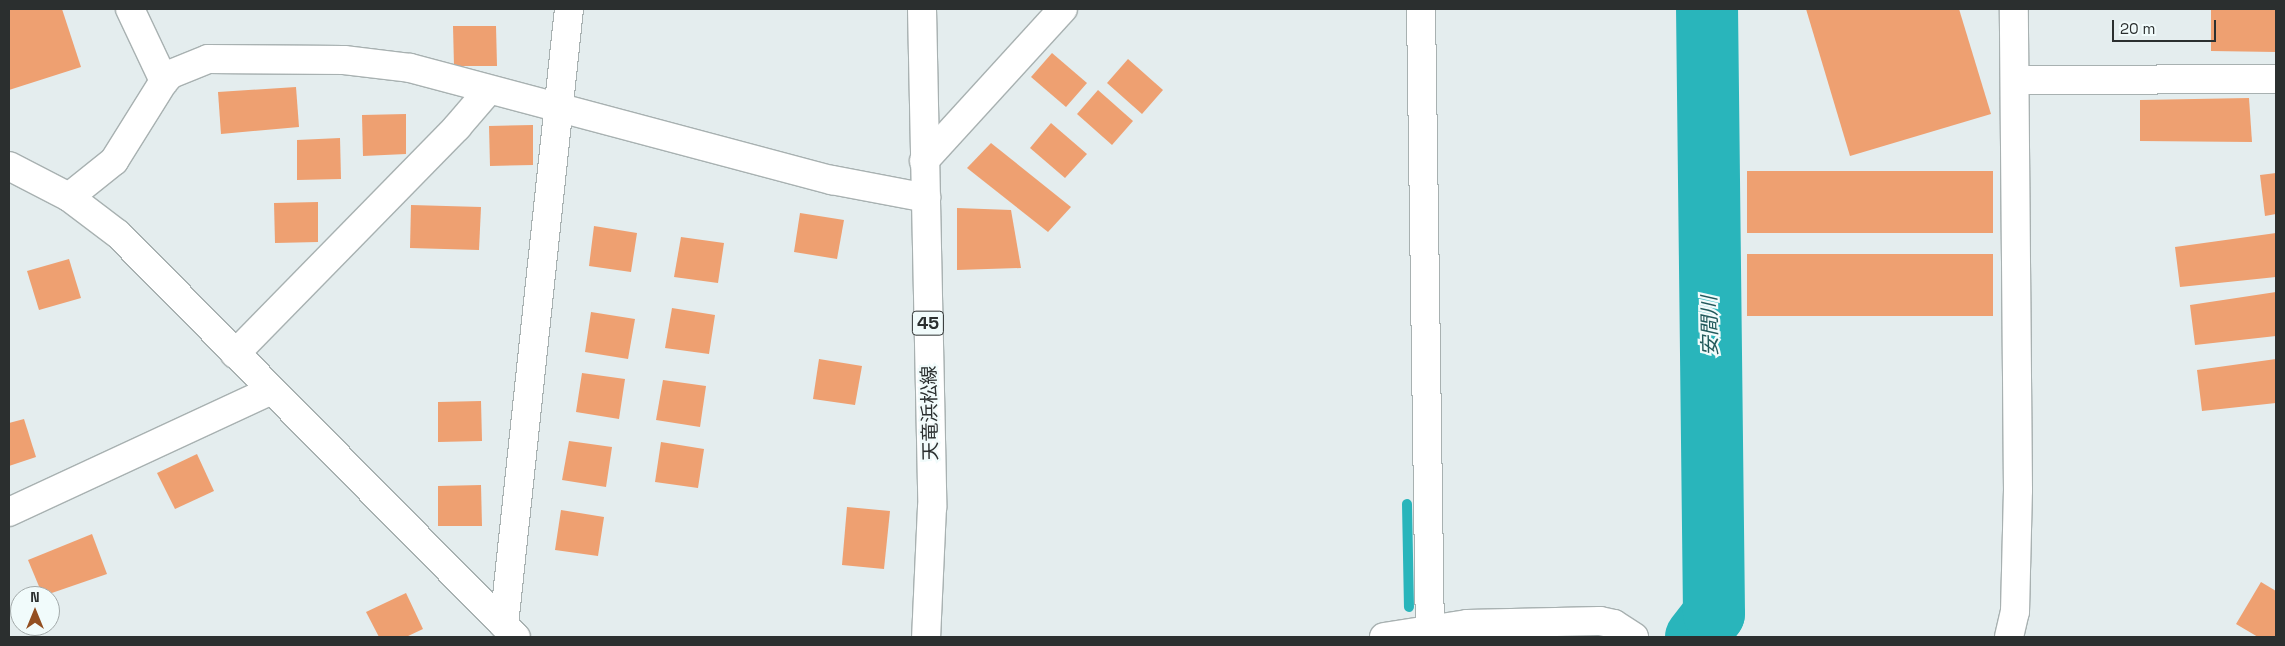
<!DOCTYPE html>
<html>
<head>
<meta charset="utf-8">
<style>
	body { margin:0 }
	#map { position:relative; width:2285px; height:646px; overflow:hidden; background:#e4edee; font-family:"Space Grotesk","Noto Sans JP",sans-serif }
	div>[style] { position:absolute }
	.stream>* { height:10px; margin:-5px; padding:0 5px; transform-origin:5px; border-radius:5px; background:#29b5bb }
	.river>* { height:62px; margin:-31px; padding:0 31px; transform-origin:31px; border-radius:31px; background:#29b5bb }
	.building>* { inset:0; background:#eea071 }
	.roads { filter:drop-shadow(1px 0 #a8b1b1) drop-shadow(-1px 0 #a8b1b1) drop-shadow(0 1px #a8b1b1) drop-shadow(0 -1px #a8b1b1) }
	.minor>* { height:28px; margin:-14px; padding:0 14px; transform-origin:14px; border-radius:14px; background:#fff }
	.tertiary>* { height:28px; margin:-14px; padding:0 14px; transform-origin:14px; border-radius:14px; background:#fff }
	.primary>* { height:28px; margin:-14px; padding:0 14px; transform-origin:14px; border-radius:14px; background:#fff }
	span { translate:-50% -50%; white-space:nowrap; text-align:center; line-height:1.15; -webkit-text-stroke:4.5px #f1fbfb; paint-order:stroke }
	.shield-label span { padding:1px 4px; background:#f1fbfb; border:1px solid; border-radius:4px; -webkit-text-stroke-width:0 }
	.shield-label { font-size:18px; color:#2b2f2f; font-weight:700 }
	.street-label { font-size:19px; color:#2b2f2f }
	.water-label { font-size:20px; color:#22595b; font-style:italic }
	.frame { position:absolute; inset:0; border:10px solid #2b2f2f; pointer-events:none }
	.north { position:absolute; left:10px; top:586px; width:50px; height:50px; box-sizing:border-box; background:#f1fbfb; border:1px solid #a2a9a9; border-radius:50%; rotate:0deg; font-size:14px; font-weight:700; line-height:20px; text-align:center; color:#2b2f2f }
	.north::after { content:''; display:block; margin:auto; width:18px; height:22px; background:#934f21; clip-path:polygon(50% 0,100% 100%,50% 72%,0 100%) }
	.scale { position:absolute; left:2112px; top:20px; width:104px; height:22px; box-sizing:border-box; border:2px solid #2b2f2f; border-top:0; padding-left:6px; font-size:15px; line-height:18px; white-space:nowrap; color:#2b2f2f; -webkit-text-stroke:4px #f1fbfb; paint-order:stroke }
</style>
</head>
<body>
<div id="map">
	<div class="stream">
		<div style="left:1407px;top:504px;width:103px;rotate:88.9deg"></div>
	</div>
	<div class="river">
		<div style="left:1696px;top:637px;width:29px;rotate:-52deg"></div>
		<div style="left:1714px;top:614px;width:605px;rotate:-90.66deg"></div>
	</div>
	<div class="building">
		<div style="clip-path:polygon(9px 9px,62px 9px,81px 67px,9px 90px)"></div>
		<div style="clip-path:polygon(1806px 9px,1959px 9px,1991px 114px,1850px 156px)"></div>
		<div style="clip-path:polygon(2211px 9px,2276px 9px,2276px 52px,2211px 51px)"></div>
		<div style="clip-path:polygon(453px 26px,496px 26px,497px 66px,454px 66px)"></div>
		<div style="clip-path:polygon(1052px 53px,1087px 83px,1066px 107px,1031px 77px)"></div>
		<div style="clip-path:polygon(1128px 59px,1163px 90px,1142px 114px,1107px 83px)"></div>
		<div style="clip-path:polygon(296px 87px,299px 127px,221px 134px,218px 92px)"></div>
		<div style="clip-path:polygon(1098px 90px,1133px 121px,1112px 145px,1077px 114px)"></div>
		<div style="clip-path:polygon(2249px 98px,2252px 142px,2140px 141px,2140px 100px)"></div>
		<div style="clip-path:polygon(406px 114px,406px 154px,363px 156px,362px 115px)"></div>
		<div style="clip-path:polygon(1051px 123px,1087px 154px,1065px 178px,1030px 148px)"></div>
		<div style="clip-path:polygon(533px 125px,533px 165px,490px 166px,489px 126px)"></div>
		<div style="clip-path:polygon(340px 138px,341px 179px,297px 180px,297px 140px)"></div>
		<div style="clip-path:polygon(991px 143px,1071px 207px,1048px 232px,967px 168px)"></div>
		<div style="clip-path:polygon(1747px 171px,1993px 171px,1993px 233px,1747px 233px)"></div>
		<div style="clip-path:polygon(2276px 173px,2276px 214px,2265px 216px,2260px 175px)"></div>
		<div style="clip-path:polygon(318px 202px,318px 242px,275px 243px,274px 203px)"></div>
		<div style="clip-path:polygon(411px 205px,481px 207px,479px 250px,410px 248px)"></div>
		<div style="clip-path:polygon(957px 208px,1011px 210px,1021px 268px,957px 270px)"></div>
		<div style="clip-path:polygon(800px 213px,844px 220px,837px 259px,794px 252px)"></div>
		<div style="clip-path:polygon(594px 226px,637px 233px,631px 272px,589px 266px)"></div>
		<div style="clip-path:polygon(2276px 233px,2276px 277px,2180px 287px,2175px 247px)"></div>
		<div style="clip-path:polygon(681px 237px,724px 243px,718px 283px,674px 277px)"></div>
		<div style="clip-path:polygon(1747px 254px,1993px 254px,1993px 316px,1747px 316px)"></div>
		<div style="clip-path:polygon(69px 259px,81px 298px,39px 310px,27px 271px)"></div>
		<div style="clip-path:polygon(2276px 292px,2276px 336px,2195px 345px,2190px 305px)"></div>
		<div style="clip-path:polygon(672px 308px,715px 315px,709px 354px,665px 348px)"></div>
		<div style="clip-path:polygon(591px 312px,635px 319px,628px 359px,585px 352px)"></div>
		<div style="clip-path:polygon(819px 359px,862px 366px,855px 405px,813px 399px)"></div>
		<div style="clip-path:polygon(2276px 359px,2276px 403px,2202px 411px,2197px 370px)"></div>
		<div style="clip-path:polygon(582px 373px,625px 379px,619px 419px,576px 412px)"></div>
		<div style="clip-path:polygon(663px 380px,706px 386px,700px 427px,656px 420px)"></div>
		<div style="clip-path:polygon(481px 401px,482px 441px,438px 442px,438px 402px)"></div>
		<div style="clip-path:polygon(24px 419px,36px 457px,9px 466px,9px 423px)"></div>
		<div style="clip-path:polygon(569px 441px,612px 447px,606px 487px,562px 480px)"></div>
		<div style="clip-path:polygon(661px 442px,704px 449px,698px 488px,655px 482px)"></div>
		<div style="clip-path:polygon(197px 454px,214px 491px,175px 509px,157px 473px)"></div>
		<div style="clip-path:polygon(481px 485px,482px 526px,438px 526px,438px 486px)"></div>
		<div style="clip-path:polygon(847px 507px,890px 511px,884px 569px,842px 565px)"></div>
		<div style="clip-path:polygon(561px 510px,604px 517px,598px 556px,555px 550px)"></div>
		<div style="clip-path:polygon(92px 534px,107px 574px,43px 596px,28px 560px)"></div>
		<div style="clip-path:polygon(2261px 582px,2276px 591px,2276px 637px,2258px 637px,2236px 624px)"></div>
		<div style="clip-path:polygon(406px 593px,423px 629px,406px 637px,379px 637px,366px 612px)"></div>
	</div>
	<div class="roads">
		<div class="minor">
			<div style="left:130px;top:9px;width:80px;rotate:64.7deg"></div>
			<div style="left:1421px;top:9px;width:628px;rotate:89.18deg"></div>
			<div style="left:2015px;top:80px;width:261px;rotate:-0.2deg"></div>
			<div style="left:924px;top:161px;width:206px;rotate:-47.6deg"></div>
			<div style="left:69px;top:197px;width:58px;rotate:-38.7deg"></div>
			<div style="left:114px;top:161px;width:94px;rotate:-58deg"></div>
			<div style="left:164px;top:81px;width:10px;rotate:-45deg"></div>
			<div style="left:171px;top:74px;width:40px;rotate:-22deg"></div>
			<div style="left:208px;top:59px;width:136px;rotate:0.4deg"></div>
			<div style="left:344px;top:60px;width:66px;rotate:6.9deg"></div>
			<div style="left:410px;top:68px;width:437px;rotate:14.9deg"></div>
			<div style="left:832px;top:180px;width:96px;rotate:10.8deg"></div>
			<div style="left:235px;top:354px;width:318px;rotate:-45.6deg"></div>
			<div style="left:457px;top:127px;width:48px;rotate:-49.3deg"></div>
			<div style="left:9px;top:512px;width:288px;rotate:-24.9deg"></div>
			<div style="left:504px;top:625px;width:619px;rotate:-83.98deg"></div>
			<div style="left:1384px;top:637px;width:84px;rotate:-8.9deg"></div>
			<div style="left:1467px;top:624px;width:133px;rotate:-1.3deg"></div>
			<div style="left:1600px;top:621px;width:14px;rotate:12deg"></div>
			<div style="left:1614px;top:624px;width:24px;rotate:33deg"></div>
			<div style="left:2009px;top:637px;width:26px;rotate:-77deg"></div>
			<div style="left:2015px;top:612px;width:122px;rotate:-88.6deg"></div>
			<div style="left:2018px;top:490px;width:481px;rotate:-90.5deg"></div>
		</div>
		<div class="tertiary">
			<div style="left:9px;top:166px;width:68px;rotate:27.3deg"></div>
			<div style="left:69px;top:197px;width:61px;rotate:37.1deg"></div>
			<div style="left:118px;top:234px;width:566px;rotate:45.36deg"></div>
		</div>
		<div class="primary">
			<div style="left:922px;top:9px;width:498px;rotate:88.8deg"></div>
			<div style="left:932px;top:507px;width:130px;rotate:92.6deg"></div>
		</div>
	</div>
	<div class="shield-label">
		<span style="left:928px;top:323px">45</span>
	</div>
	<div class="street-label">
		<span style="left:930px;top:413px;rotate:-91deg">天竜浜松線</span>
	</div>
	<div class="water-label">
		<span style="left:1710px;top:326px;rotate:-91deg">安間川</span>
	</div>
	<div class="frame"></div>
	<div class="north">N</div>
	<div class="scale">20 m</div>
</div>
</body>
</html>
